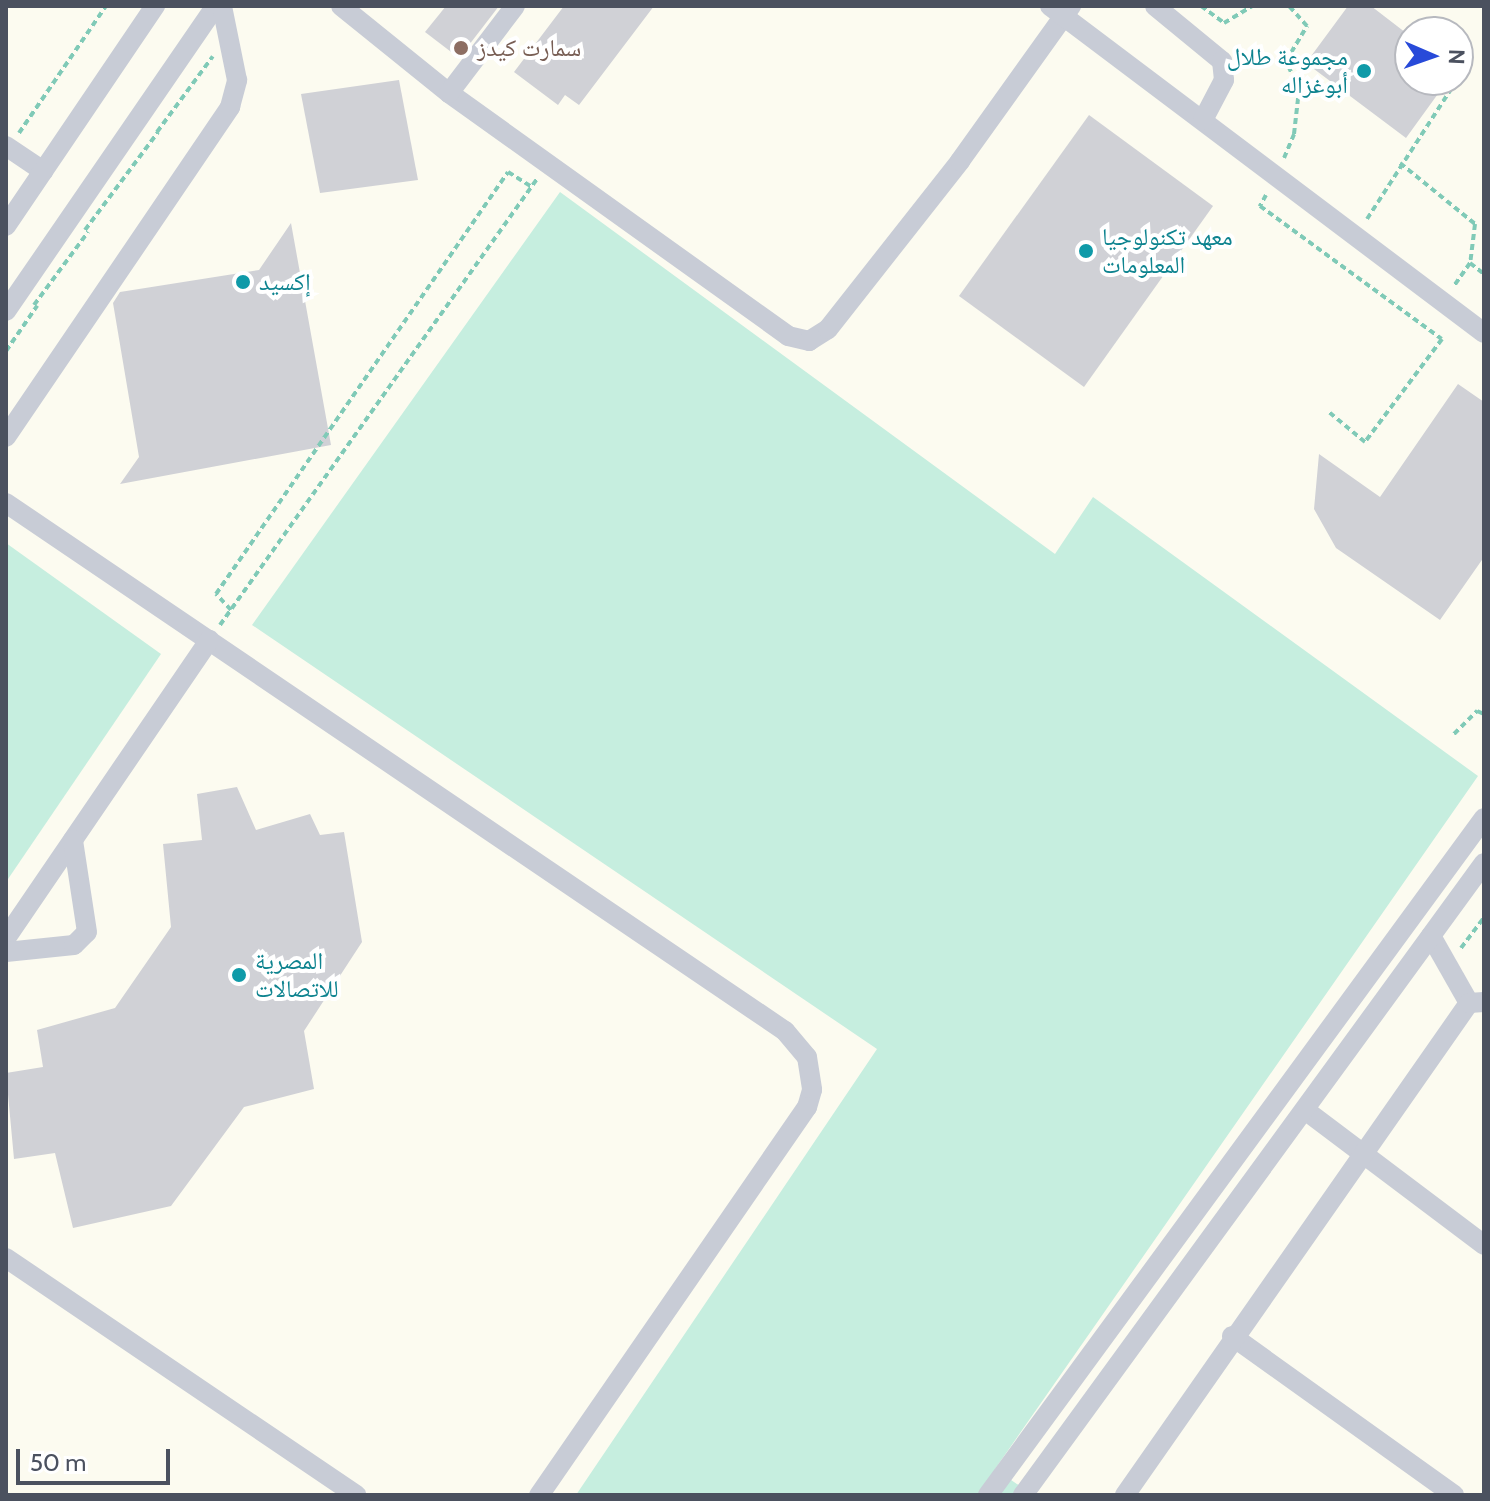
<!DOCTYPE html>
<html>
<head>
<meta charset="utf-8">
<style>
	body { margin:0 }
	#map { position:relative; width:1490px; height:1501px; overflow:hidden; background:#f5f3f3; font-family:Cabin,"Noto Naskh Arabic",sans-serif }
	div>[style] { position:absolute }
	.commercial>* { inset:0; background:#fcfbf0 }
	.green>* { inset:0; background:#c6eedf }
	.building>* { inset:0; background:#d0d1d6 }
	.path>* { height:4px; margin-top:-2px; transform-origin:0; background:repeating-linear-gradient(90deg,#80cab7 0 6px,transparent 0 10px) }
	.minor>* { height:20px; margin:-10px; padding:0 10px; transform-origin:10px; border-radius:10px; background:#c8ccd6 }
	.dots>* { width:22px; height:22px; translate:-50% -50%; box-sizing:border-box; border:4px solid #fff; border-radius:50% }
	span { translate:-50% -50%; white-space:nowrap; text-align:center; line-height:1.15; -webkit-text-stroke:8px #fff; paint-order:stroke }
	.education-label { font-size:24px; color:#785e54 }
	.left { translate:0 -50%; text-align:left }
	.culture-label { font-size:24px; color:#0d838f }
	.right { translate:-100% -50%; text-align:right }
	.frame { position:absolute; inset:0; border:8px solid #4b515f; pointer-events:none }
	.north { position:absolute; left:1394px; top:16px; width:80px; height:80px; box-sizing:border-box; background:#fff; border:2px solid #b7b9bf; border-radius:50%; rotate:92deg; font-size:22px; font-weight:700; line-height:32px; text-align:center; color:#4b515f }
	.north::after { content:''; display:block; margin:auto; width:28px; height:36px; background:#284ad9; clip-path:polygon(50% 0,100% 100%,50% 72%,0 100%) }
	.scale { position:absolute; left:16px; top:1449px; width:154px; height:36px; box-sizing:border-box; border:4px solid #4b515f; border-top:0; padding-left:10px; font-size:24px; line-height:28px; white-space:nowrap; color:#4b515f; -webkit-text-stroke:6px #fff; paint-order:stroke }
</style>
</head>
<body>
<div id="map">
	<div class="commercial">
		<div style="clip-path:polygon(evenodd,6px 6px,1484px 6px,1484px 1495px,6px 1495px,6px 6px,1410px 32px,1458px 32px,1458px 80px,1410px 80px,1410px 32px)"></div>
	</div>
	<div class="green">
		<div style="clip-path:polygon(560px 192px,1055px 554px,1093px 497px,1478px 776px,995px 1469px,1033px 1495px,576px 1495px,877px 1049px,252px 625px)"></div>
		<div style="clip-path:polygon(6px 543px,161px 654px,6px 882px)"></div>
	</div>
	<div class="building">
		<div style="clip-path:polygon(446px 6px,499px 6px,459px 58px,425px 32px)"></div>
		<div style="clip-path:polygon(564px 6px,654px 6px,579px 105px,565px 95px,558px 105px,514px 72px)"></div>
		<div style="clip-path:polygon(1348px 6px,1371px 6px,1410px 36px,1410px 80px,1448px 80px,1406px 138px,1306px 63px)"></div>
		<div style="clip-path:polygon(399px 80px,418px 180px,320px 193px,301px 94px)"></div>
		<div style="clip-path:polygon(1089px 115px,1213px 206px,1084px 387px,959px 296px)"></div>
		<div style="clip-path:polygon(291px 223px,331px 445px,120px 484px,139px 457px,113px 303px,120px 292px,259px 270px)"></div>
		<div style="clip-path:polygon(1458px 384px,1484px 402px,1484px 557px,1440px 620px,1336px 548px,1314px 509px,1319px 454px,1380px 497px)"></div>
		<div style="clip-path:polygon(237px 787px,256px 830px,310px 814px,320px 835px,344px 832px,362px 942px,304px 1031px,314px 1089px,244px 1107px,171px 1206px,73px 1228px,55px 1153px,14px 1159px,6px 1073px,43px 1067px,37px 1030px,115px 1008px,171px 927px,163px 844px,202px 840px,197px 794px)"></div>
	</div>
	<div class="path">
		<div style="left:1201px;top:6px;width:29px;rotate:36deg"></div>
		<div style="left:1224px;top:23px;width:33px;rotate:-31deg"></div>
		<div style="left:1458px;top:79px;width:20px;rotate:-53deg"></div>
		<div style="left:1470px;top:63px;width:14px;rotate:-107deg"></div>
		<div style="left:157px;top:132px;width:94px;rotate:-53.6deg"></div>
		<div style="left:19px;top:133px;width:154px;rotate:-55.6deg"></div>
		<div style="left:1284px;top:158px;width:26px;rotate:-67deg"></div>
		<div style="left:1294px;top:134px;width:44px;rotate:-83.5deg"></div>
		<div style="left:1299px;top:90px;width:32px;rotate:-114deg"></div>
		<div style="left:1286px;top:61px;width:41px;rotate:-59deg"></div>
		<div style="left:1307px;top:26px;width:27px;rotate:-132deg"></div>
		<div style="left:1400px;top:163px;width:97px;rotate:39.1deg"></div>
		<div style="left:1475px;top:224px;width:39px;rotate:97deg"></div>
		<div style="left:1470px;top:263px;width:28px;rotate:125deg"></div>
		<div style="left:1266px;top:195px;width:13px;rotate:119deg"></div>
		<div style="left:1260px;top:206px;width:225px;rotate:36.2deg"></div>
		<div style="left:1442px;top:339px;width:129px;rotate:126.8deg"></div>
		<div style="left:1365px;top:442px;width:47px;rotate:-140.2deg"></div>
		<div style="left:1367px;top:219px;width:166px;rotate:-57.1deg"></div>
		<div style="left:85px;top:230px;width:122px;rotate:-53.3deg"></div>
		<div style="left:1470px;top:263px;width:18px;rotate:38deg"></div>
		<div style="left:34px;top:305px;width:91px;rotate:-53.5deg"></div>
		<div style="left:6px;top:351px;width:55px;rotate:-55.4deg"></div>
		<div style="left:231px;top:610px;width:22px;rotate:-133deg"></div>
		<div style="left:216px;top:594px;width:513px;rotate:-55.32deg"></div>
		<div style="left:508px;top:172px;width:28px;rotate:32deg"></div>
		<div style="left:220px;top:625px;width:547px;rotate:-54.6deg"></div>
		<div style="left:1454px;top:734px;width:33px;rotate:-45deg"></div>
		<div style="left:1477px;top:711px;width:8px;rotate:23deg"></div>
		<div style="left:1461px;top:948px;width:39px;rotate:-53deg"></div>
	</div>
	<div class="minor">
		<div style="left:341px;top:6px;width:139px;rotate:38.9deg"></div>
		<div style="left:449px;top:93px;width:417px;rotate:35.6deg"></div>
		<div style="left:788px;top:336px;width:22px;rotate:13deg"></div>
		<div style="left:809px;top:341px;width:22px;rotate:-32deg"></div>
		<div style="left:828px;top:329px;width:214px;rotate:-51.8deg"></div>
		<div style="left:960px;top:161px;width:191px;rotate:-54.4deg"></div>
		<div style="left:1050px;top:6px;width:543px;rotate:37deg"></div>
		<div style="left:1155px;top:6px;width:87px;rotate:39.4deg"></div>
		<div style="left:1222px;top:61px;width:19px;rotate:84deg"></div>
		<div style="left:1224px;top:80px;width:45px;rotate:117.7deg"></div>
		<div style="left:449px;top:93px;width:109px;rotate:-52.8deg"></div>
		<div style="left:6px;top:146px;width:45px;rotate:34deg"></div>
		<div style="left:6px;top:226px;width:266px;rotate:-55.9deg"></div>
		<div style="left:6px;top:311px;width:370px;rotate:-55.5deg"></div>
		<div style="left:6px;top:437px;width:399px;rotate:-55.8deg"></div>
		<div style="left:230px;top:107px;width:28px;rotate:-75deg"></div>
		<div style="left:237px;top:80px;width:76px;rotate:-101.5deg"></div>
		<div style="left:6px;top:503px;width:941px;rotate:34.13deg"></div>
		<div style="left:785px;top:1031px;width:34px;rotate:50deg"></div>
		<div style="left:807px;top:1057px;width:33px;rotate:81deg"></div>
		<div style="left:812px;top:1090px;width:18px;rotate:106deg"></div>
		<div style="left:807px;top:1107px;width:472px;rotate:124.6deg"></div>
		<div style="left:1431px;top:936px;width:77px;rotate:60.4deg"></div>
		<div style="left:6px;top:938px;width:361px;rotate:-55.7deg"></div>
		<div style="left:6px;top:952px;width:68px;rotate:-5.9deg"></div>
		<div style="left:74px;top:945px;width:18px;rotate:-45deg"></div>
		<div style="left:87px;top:932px;width:93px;rotate:-98.7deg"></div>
		<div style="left:1305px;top:1110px;width:224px;rotate:37deg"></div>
		<div style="left:6px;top:1258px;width:423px;rotate:34.1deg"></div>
		<div style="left:1232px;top:1336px;width:273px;rotate:35.6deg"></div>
		<div style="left:988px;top:1495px;width:839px;rotate:-53.77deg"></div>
		<div style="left:1023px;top:1495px;width:782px;rotate:-53.89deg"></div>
		<div style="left:1125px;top:1495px;width:600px;rotate:-55.04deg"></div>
		<div style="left:1469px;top:1003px;width:15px;rotate:-4deg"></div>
	</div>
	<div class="dots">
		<div style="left:461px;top:48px;background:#8d6e63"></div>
		<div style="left:1364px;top:71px;background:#0f9aa8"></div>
		<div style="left:1086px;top:251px;background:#0f9aa8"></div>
		<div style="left:243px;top:282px;background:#0f9aa8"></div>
		<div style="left:239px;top:975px;background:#0f9aa8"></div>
	</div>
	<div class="education-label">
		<span class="left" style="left:477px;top:48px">سمارت كيدز</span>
	</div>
	<div class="culture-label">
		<span class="right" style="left:1348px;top:71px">مجموعة طلال<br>أبوغزاله</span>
		<span class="left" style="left:1102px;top:251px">معهد تكنولوجيا<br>المعلومات</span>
		<span class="left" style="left:259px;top:282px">إكسيد</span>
		<span class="left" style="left:255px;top:975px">المصرية<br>للاتصالات</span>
	</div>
	<div class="frame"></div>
	<div class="north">N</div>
	<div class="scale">50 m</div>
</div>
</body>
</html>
